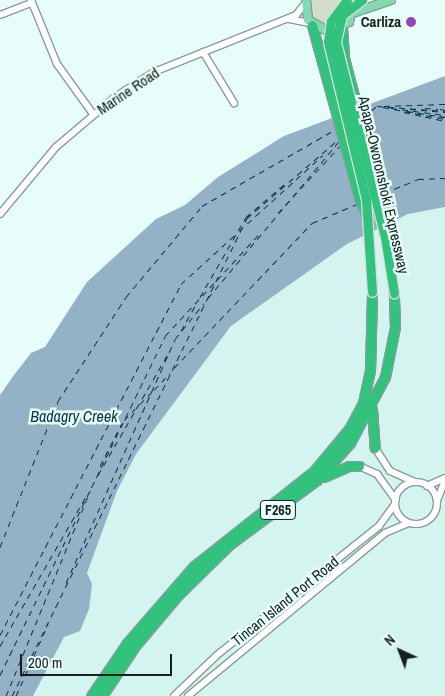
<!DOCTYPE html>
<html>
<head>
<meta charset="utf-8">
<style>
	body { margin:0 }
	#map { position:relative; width:445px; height:696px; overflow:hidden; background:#e7fdf9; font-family:"Archivo Narrow",sans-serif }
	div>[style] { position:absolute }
	.built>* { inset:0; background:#d4f4ef }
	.green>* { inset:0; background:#d2dec8 }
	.water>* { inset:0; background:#93b2c6 }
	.ferry>* { height:1px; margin-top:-0.5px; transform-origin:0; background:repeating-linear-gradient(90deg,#073248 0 6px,transparent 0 11px) }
	.roads { filter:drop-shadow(1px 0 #889d99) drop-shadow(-1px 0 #889d99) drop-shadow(0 1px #889d99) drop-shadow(0 -1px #889d99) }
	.minor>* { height:6px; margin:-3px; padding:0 3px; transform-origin:3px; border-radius:3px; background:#fff }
	.minor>.ring { margin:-3px; padding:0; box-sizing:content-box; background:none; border:6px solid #fff; border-radius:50% }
	.major>* { height:8px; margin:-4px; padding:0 4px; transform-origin:4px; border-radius:4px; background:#83dab2 }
	.highway>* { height:9px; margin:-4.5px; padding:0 4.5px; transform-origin:4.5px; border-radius:4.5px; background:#31c27e }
	.bridges { filter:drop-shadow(1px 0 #dadbdb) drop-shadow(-1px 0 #dadbdb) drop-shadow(0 1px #dadbdb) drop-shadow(0 -1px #dadbdb) }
	.highway-bridge>* { height:9px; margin:-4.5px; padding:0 4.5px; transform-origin:4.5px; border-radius:4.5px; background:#31c27e }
	.dots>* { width:14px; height:14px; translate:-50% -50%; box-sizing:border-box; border:2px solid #e7fdf9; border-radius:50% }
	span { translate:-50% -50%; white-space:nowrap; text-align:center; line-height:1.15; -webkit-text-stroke:5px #e7fdf9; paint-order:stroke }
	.shield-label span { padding:1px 4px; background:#e7fdf9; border:1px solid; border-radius:4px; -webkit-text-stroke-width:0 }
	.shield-label { font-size:14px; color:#171f1d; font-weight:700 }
	.poi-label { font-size:15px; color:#171f1d; font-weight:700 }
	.right { translate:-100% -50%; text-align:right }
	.street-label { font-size:15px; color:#171f1d }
	.water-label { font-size:16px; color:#073248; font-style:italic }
	.north { position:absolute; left:375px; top:626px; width:50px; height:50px; -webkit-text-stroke:4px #e7fdf9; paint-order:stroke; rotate:317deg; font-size:14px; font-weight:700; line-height:20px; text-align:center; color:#171f1d }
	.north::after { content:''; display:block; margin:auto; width:18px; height:22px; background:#171f1d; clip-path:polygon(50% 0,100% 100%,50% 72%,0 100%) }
	.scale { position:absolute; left:20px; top:654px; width:152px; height:22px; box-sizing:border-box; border:2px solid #171f1d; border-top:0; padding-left:6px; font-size:15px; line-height:18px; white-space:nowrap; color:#171f1d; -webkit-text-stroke:4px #e7fdf9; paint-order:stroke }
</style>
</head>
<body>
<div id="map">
	<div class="built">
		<div style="clip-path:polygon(445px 207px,445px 696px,33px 696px,64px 636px,117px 491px,136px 454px,231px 326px,347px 244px,408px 214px)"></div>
	</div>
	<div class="green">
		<div style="clip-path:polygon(309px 0,349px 0,346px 19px,328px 28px,310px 18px)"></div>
	</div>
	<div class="water">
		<div style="clip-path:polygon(445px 76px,445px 207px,408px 214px,347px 244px,231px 326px,136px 454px,117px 491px,87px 573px,92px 584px,89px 609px,80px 631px,64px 637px,33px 696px,0 696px,0 395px,14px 375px,31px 353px,45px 347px,87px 282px,156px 219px,185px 205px,218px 177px,284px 136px)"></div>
	</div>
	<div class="ferry">
		<div style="left:384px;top:106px;width:61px;rotate:-1.9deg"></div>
		<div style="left:383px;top:107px;width:63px;rotate:11deg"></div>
		<div style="left:391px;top:108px;width:54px;rotate:7.4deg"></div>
		<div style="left:425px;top:108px;width:13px;rotate:4deg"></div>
		<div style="left:410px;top:109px;width:35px;rotate:5deg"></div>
		<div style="left:440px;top:109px;width:5px;rotate:11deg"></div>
		<div style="left:407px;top:111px;width:38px;rotate:9deg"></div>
		<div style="left:404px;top:112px;width:42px;rotate:12.4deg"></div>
		<div style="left:364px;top:114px;width:11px;rotate:-34deg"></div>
		<div style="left:439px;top:116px;width:6px;rotate:9deg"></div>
		<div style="left:363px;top:118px;width:18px;rotate:-41deg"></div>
		<div style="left:377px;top:106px;width:68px;rotate:4.2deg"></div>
		<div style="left:364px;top:120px;width:12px;rotate:-48deg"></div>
		<div style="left:384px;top:193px;width:37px;rotate:-22deg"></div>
		<div style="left:418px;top:179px;width:27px;rotate:-2deg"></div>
		<div style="left:278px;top:213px;width:93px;rotate:-47.2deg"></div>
		<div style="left:239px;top:231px;width:113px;rotate:-42.1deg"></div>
		<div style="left:217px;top:280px;width:64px;rotate:-47.5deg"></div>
		<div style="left:200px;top:297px;width:92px;rotate:-60.1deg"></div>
		<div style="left:246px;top:217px;width:54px;rotate:-40.5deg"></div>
		<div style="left:208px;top:298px;width:206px;rotate:-50.1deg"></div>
		<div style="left:181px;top:331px;width:33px;rotate:-61deg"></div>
		<div style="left:174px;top:368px;width:200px;rotate:-46.4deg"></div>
		<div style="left:312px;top:223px;width:49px;rotate:-22.9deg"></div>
		<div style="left:154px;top:390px;width:23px;rotate:-47deg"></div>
		<div style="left:140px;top:404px;width:16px;rotate:-45deg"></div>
		<div style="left:124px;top:420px;width:16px;rotate:-45deg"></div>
		<div style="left:100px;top:466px;width:48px;rotate:-62.9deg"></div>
		<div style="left:98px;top:475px;width:142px;rotate:-60deg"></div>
		<div style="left:0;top:547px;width:157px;rotate:-68.3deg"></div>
		<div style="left:58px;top:401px;width:124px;rotate:-56.8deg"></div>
		<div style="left:126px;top:297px;width:119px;rotate:-50.1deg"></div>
		<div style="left:202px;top:206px;width:155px;rotate:-29.9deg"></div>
		<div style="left:66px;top:583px;width:267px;rotate:-65.9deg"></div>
		<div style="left:175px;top:339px;width:46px;rotate:-51.1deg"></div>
		<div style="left:0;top:635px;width:395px;rotate:-62.7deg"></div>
		<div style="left:181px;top:284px;width:74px;rotate:-42.3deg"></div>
		<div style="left:0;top:646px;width:171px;rotate:-60.1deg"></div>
		<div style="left:0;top:675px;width:377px;rotate:-64deg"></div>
		<div style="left:165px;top:336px;width:72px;rotate:-47.2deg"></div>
		<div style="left:6px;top:696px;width:222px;rotate:-67.7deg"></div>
		<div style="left:12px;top:696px;width:533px;rotate:-63.82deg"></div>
		<div style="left:247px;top:218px;width:121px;rotate:-40.7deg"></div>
		<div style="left:16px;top:696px;width:79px;rotate:-66deg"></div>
	</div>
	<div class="roads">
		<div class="minor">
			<div style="left:31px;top:0;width:69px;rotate:67.9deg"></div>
			<div style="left:57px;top:64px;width:62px;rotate:54.2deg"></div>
			<div style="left:0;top:15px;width:34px;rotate:-21deg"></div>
			<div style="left:289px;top:19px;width:21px;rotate:11deg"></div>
			<div style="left:203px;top:52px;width:60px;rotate:58.7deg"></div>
			<div style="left:0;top:214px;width:87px;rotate:-50.1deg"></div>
			<div style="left:56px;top:147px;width:77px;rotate:-40.3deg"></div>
			<div style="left:115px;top:97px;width:46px;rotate:-32.7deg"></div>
			<div style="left:154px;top:72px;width:153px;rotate:-21.9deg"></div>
			<div style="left:296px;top:15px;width:14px;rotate:-51deg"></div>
			<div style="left:375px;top:448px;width:27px;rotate:57deg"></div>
			<div style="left:390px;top:471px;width:27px;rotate:24deg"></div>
			<div style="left:359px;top:466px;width:20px;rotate:24deg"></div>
			<div style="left:377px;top:474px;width:32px;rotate:54deg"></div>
			<div class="ring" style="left:395px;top:482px;width:36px;height:36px"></div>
			<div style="left:427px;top:486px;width:20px;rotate:-24deg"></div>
			<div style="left:437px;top:501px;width:22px;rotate:-69deg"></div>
			<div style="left:174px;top:696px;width:59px;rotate:-43.6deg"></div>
			<div style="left:217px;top:655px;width:207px;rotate:-38.5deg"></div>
			<div style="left:379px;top:526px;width:27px;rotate:-54deg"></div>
			<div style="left:188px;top:696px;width:256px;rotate:-39.6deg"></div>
			<div style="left:385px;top:533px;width:25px;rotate:-23deg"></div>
		</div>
		<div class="major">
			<div style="left:306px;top:0;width:20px;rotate:84deg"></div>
			<div style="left:308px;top:20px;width:24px;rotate:30deg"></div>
			<div style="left:329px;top:32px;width:22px;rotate:-27deg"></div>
			<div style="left:349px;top:22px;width:22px;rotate:-80deg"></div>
			<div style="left:353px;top:13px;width:40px;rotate:-18.9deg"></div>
		</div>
		<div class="highway">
			<div style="left:312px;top:25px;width:182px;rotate:74.7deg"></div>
			<div style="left:360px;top:201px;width:15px;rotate:62deg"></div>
			<div style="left:342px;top:28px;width:30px;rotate:86deg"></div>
			<div style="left:344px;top:58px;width:145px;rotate:75.2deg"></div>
			<div style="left:381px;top:198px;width:12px;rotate:104deg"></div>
			<div style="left:372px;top:409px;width:39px;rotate:86deg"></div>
			<div style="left:324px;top:477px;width:27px;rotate:-24deg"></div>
			<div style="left:349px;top:466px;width:10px"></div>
			<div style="left:91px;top:696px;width:64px;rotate:-55.8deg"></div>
			<div style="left:127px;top:643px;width:102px;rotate:-49deg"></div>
			<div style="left:194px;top:566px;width:153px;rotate:-38.4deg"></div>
			<div style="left:314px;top:471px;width:55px;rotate:-50.2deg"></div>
			<div style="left:349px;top:429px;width:30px;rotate:-62deg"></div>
			<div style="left:363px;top:403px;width:33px;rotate:-78deg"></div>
			<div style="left:370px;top:371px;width:79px;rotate:-88.5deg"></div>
			<div style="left:102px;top:696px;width:60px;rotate:-56.6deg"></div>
			<div style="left:135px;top:646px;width:67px;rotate:-49.9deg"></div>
			<div style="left:178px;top:595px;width:71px;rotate:-44.4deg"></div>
			<div style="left:229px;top:545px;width:109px;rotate:-36.5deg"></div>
			<div style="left:317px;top:480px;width:50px;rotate:-48.3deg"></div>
			<div style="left:350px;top:443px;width:75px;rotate:-62.1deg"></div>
			<div style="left:385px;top:377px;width:51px;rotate:-78.7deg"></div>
			<div style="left:395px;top:327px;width:34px;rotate:-92deg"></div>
		</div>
	</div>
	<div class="bridges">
		<div class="highway-bridge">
			<div style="left:347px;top:0;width:26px;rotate:127deg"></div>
			<div style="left:331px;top:21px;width:21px;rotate:98deg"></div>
			<div style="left:328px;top:42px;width:162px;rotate:76.4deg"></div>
			<div style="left:366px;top:199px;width:93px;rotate:86.3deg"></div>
			<div style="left:362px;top:0;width:25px;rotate:143deg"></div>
			<div style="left:342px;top:15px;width:28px;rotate:103deg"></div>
			<div style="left:336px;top:42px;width:201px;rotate:75.9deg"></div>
			<div style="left:385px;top:237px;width:57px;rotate:80.9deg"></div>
		</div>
	</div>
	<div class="dots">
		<div style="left:411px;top:22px;background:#9945b4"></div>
	</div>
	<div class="shield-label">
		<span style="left:278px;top:510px">F265</span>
	</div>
	<div class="poi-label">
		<span class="right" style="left:401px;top:22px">Carliza</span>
	</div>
	<div class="street-label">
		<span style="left:128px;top:91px;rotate:-34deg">Marine Road</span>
		<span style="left:384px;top:185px;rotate:77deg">Apapa-Oworonshoki Expressway</span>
		<span style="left:285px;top:601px;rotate:-39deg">Tincan Island Port Road</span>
	</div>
	<div class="water-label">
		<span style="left:74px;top:416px">Badagry Creek</span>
	</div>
	<div class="north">N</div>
	<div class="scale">200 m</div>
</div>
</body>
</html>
